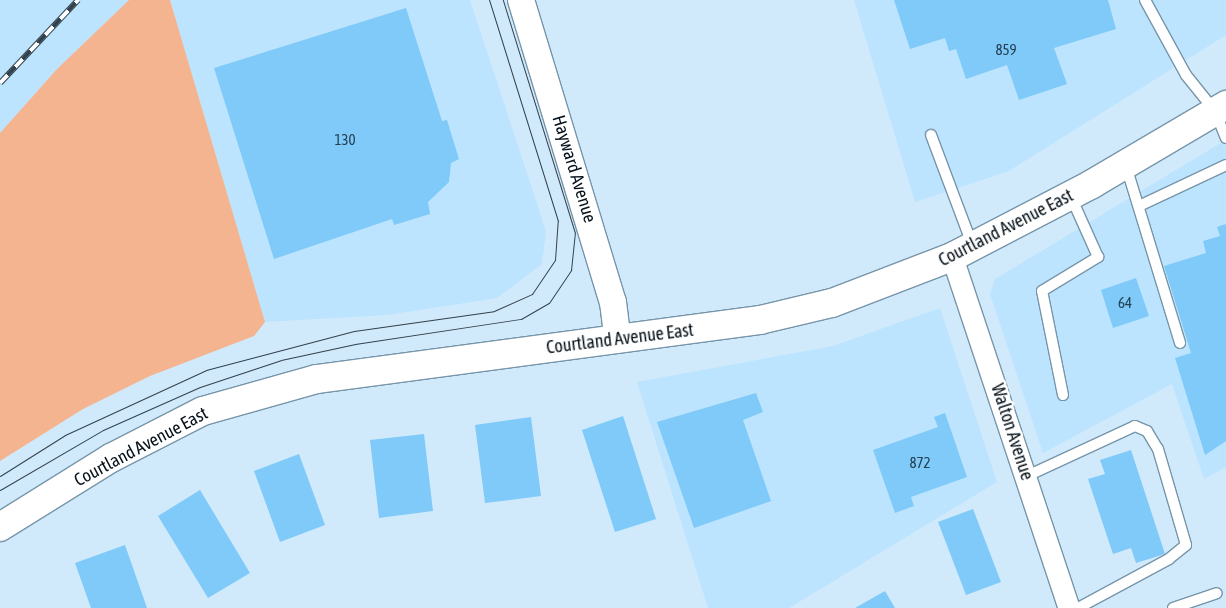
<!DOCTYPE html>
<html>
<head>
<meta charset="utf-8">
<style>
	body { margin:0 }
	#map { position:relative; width:1226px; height:608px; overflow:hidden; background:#d0eafc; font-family:"Asap Condensed",sans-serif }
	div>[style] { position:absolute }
	.built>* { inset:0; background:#bce4fe }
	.green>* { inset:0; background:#f4b48f }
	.building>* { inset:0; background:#7fcaf8 }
	.roads { filter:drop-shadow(1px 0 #7795a9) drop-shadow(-1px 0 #7795a9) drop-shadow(0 1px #7795a9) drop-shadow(0 -1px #7795a9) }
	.service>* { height:10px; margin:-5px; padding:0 5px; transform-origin:5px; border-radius:5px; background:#fff }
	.minor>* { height:21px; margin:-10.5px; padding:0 10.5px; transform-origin:10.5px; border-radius:10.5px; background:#fff }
	.tertiary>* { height:26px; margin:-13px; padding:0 13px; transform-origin:13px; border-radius:13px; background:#fff }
	.secondary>* { height:28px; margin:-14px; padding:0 14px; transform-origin:14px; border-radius:14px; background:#fff }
	.tram>* { height:1px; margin:-0.5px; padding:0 0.5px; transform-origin:0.5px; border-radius:0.5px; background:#33414b }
	.rail>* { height:5.5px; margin-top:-2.75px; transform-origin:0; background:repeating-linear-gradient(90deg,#fff 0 11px,#33414b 0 22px); box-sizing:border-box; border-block:1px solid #33414b }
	span { translate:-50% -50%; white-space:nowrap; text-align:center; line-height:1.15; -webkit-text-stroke:5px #fff; paint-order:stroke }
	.number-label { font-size:15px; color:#243f51 }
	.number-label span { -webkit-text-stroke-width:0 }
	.street-label { font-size:18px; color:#061119 }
</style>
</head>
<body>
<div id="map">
	<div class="built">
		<div style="clip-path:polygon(0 0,129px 0,57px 69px,0 133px)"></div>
		<div style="clip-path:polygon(170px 0,470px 0,546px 231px,542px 264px,497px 298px,388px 315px,265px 322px)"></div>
		<div style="clip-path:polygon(854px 0,1226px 0,1226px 35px,1009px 171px,915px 202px)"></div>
		<div style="clip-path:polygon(1226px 140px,1226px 467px,1204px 479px,1172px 384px,1043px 453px,990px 294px,995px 279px)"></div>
		<div style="clip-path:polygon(940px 308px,997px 482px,789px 608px,708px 608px,637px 382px,833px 346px)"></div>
	</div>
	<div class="green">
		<div style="clip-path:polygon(129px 0,170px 0,265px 322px,254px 336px,150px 376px,83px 409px,0 461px,0 133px,57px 69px)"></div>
	</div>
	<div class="building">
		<div style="clip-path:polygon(894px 0,1108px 0,1116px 29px,1054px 48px,1067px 84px,1019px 100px,1007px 65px,966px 79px,956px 49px,949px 51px,945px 38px,910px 49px)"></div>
		<div style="clip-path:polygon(406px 8px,442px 121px,447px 120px,459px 159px,451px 163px,449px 182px,428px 202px,430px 214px,394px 225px,392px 219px,274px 259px,214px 68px)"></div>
		<div style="clip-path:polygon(1226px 224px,1226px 441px,1205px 455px,1175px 358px,1191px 353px,1164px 266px,1206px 253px,1203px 241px,1220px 236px,1217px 227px)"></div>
		<div style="clip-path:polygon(1136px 278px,1149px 316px,1113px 328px,1101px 290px)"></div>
		<div style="clip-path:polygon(756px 393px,763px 412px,743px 420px,771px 501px,694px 528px,657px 422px)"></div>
		<div style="clip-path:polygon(945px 413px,967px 477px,911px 497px,914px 506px,895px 513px,873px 450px,938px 427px,934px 417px)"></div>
		<div style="clip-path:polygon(623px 416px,656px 519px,615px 532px,582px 430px)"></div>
		<div style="clip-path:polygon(531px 417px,541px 496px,485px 503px,475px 425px)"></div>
		<div style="clip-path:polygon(424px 434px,433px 511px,379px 518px,370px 440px)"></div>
		<div style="clip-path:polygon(1131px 450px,1165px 554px,1136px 563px,1131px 548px,1113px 554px,1088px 479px,1105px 474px,1100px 460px)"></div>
		<div style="clip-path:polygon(299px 454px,325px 525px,280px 542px,254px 471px)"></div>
		<div style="clip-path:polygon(200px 490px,250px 573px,208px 598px,158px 516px)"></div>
		<div style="clip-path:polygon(973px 509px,1001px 582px,966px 595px,938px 522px)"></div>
		<div style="clip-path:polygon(125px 545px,147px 608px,91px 608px,75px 563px)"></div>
		<div style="clip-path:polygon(885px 591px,895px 608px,855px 608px)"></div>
	</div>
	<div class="roads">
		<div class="service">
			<div style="left:1145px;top:0;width:85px;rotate:61.3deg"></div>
			<div style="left:1186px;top:75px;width:46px;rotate:51.1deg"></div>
			<div style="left:1215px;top:111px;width:29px;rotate:68deg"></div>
			<div style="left:931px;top:135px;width:116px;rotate:69.4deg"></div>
			<div style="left:1126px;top:166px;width:185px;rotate:73deg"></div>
			<div style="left:1139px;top:206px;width:96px;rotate:-25.2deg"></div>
			<div style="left:1063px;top:395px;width:106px;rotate:-101.4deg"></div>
			<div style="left:1042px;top:291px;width:66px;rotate:-31.3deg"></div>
			<div style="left:1098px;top:257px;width:66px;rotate:-114.2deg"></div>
			<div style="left:1027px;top:476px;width:119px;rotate:-24.8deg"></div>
			<div style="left:1135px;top:426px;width:13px;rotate:23deg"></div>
			<div style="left:1147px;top:431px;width:21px;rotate:59deg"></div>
			<div style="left:1158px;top:449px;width:100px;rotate:73.7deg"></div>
			<div style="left:1186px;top:545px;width:22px;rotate:141deg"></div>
			<div style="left:1169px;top:559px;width:103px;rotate:151.7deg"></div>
			<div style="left:1173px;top:608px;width:46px;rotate:-18.8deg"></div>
		</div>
		<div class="minor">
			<div style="left:952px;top:257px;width:370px;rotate:71.6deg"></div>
		</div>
		<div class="tertiary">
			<div style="left:521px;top:0;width:316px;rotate:73.1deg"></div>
			<div style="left:613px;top:302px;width:38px;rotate:83deg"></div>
		</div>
		<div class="secondary">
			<div style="left:0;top:527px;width:131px;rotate:-31.9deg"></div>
			<div style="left:111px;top:458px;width:103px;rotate:-27.1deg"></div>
			<div style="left:203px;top:411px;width:118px;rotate:-15.7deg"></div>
			<div style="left:317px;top:379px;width:447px;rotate:-7.6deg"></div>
			<div style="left:760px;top:320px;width:74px;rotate:-13.3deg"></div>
			<div style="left:832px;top:303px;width:129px;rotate:-21deg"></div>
			<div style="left:952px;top:257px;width:158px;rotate:-27.5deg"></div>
			<div style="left:1092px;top:184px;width:156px;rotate:-30.5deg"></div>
		</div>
	</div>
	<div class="tram">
		<div style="left:0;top:476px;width:77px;rotate:-32.2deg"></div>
		<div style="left:65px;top:435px;width:155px;rotate:-24.7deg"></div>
		<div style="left:206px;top:370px;width:153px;rotate:-14.8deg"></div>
		<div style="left:354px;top:331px;width:141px;rotate:-8.1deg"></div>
		<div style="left:494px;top:311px;width:42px;rotate:-24.1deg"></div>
		<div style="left:532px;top:294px;width:41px;rotate:-55.9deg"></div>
		<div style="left:555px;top:260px;width:39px;rotate:-86deg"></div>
		<div style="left:558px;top:221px;width:232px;rotate:-107.3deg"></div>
		<div style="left:0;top:490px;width:119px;rotate:-30.2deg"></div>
		<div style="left:103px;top:430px;width:106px;rotate:-23.9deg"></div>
		<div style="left:200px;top:387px;width:85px;rotate:-18.4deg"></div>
		<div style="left:281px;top:360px;width:76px;rotate:-12.2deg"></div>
		<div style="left:355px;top:344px;width:168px;rotate:-8.6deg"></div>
		<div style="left:521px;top:319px;width:32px;rotate:-30deg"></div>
		<div style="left:549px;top:303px;width:40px;rotate:-56deg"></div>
		<div style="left:571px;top:270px;width:37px;rotate:-84deg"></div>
		<div style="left:575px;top:233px;width:244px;rotate:-107.2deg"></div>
	</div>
	<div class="rail">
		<div style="left:0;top:83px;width:114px;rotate:-46.8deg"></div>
	</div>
	<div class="number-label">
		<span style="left:1006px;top:50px">859</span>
		<span style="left:345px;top:140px">130</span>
		<span style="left:1125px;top:303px">64</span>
		<span style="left:920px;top:463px">872</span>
	</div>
	<div class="street-label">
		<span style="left:574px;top:169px;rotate:73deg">Hayward Avenue</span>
		<span style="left:1006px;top:228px;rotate:-27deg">Courtland Avenue East</span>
		<span style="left:620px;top:339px;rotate:-7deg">Courtland Avenue East</span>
		<span style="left:1012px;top:432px;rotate:72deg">Walton Avenue</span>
		<span style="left:141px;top:447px;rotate:-28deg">Courtland Avenue East</span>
	</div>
</div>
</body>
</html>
